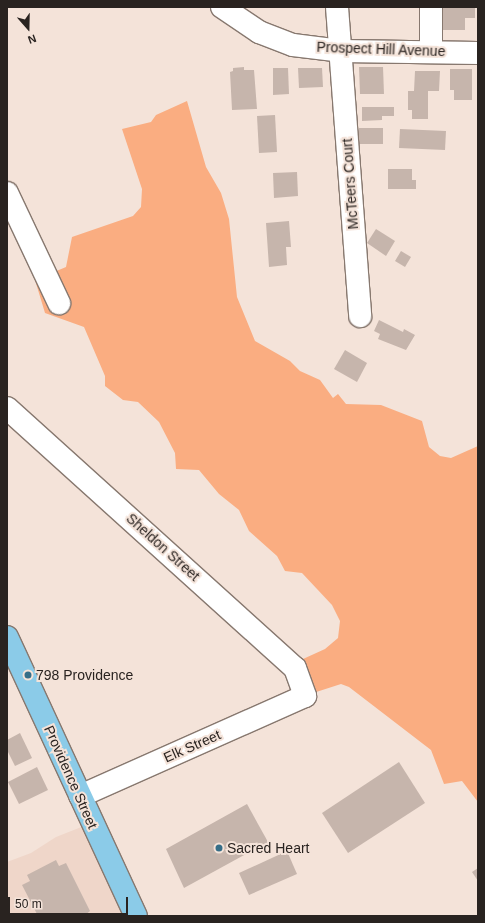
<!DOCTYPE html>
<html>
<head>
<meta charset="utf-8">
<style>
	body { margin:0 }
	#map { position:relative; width:485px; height:923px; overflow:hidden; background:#f4e3d9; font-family:Helvetica,sans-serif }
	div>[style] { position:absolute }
	.built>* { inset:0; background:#efd6c9 }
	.green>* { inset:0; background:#faad81 }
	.building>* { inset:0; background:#c6b5ac }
	.roads { filter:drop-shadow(1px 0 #87786f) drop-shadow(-1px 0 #87786f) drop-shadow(0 1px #87786f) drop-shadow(0 -1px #87786f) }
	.minor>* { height:22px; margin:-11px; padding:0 11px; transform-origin:11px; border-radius:11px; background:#fff }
	.major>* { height:22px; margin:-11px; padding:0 11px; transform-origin:11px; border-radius:11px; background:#8bcbe8 }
	.dots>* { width:11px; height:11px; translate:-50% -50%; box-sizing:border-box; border:2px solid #f4e3d9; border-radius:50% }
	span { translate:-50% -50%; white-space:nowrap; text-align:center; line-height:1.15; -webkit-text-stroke:4px #f4e3d9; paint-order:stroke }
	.street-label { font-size:14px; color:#292320 }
	.poi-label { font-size:14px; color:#292320 }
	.left { translate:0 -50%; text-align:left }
	.frame { position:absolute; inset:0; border:8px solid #292320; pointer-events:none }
	.north { position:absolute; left:8px; top:8px; width:40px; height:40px; -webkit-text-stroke:3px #f4e3d9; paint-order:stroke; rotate:160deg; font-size:11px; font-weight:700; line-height:16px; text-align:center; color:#292320 }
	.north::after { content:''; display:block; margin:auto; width:14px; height:18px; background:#292320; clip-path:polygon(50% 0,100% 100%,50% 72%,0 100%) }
	.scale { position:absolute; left:8px; top:897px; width:120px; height:18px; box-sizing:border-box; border:2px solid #292320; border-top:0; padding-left:5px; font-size:12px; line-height:14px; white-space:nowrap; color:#292320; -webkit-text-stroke:3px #f4e3d9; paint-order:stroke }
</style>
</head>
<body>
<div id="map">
	<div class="built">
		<div style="clip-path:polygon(89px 824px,134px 916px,7px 916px,7px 862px,31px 853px,56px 837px)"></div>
	</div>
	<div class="green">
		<div style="clip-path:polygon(187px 101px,206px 167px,221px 193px,229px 219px,237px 297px,255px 341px,290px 361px,300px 371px,320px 380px,333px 398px,338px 394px,346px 404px,381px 405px,422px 421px,429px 447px,440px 456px,451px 458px,478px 446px,478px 802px,462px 781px,444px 784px,431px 750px,349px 687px,341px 684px,310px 694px,292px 664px,325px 649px,338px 638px,340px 621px,332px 605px,302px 573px,285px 571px,277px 556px,249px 531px,239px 510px,219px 494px,199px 470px,176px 469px,175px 453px,159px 422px,138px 402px,123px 400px,105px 386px,105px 376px,84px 327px,45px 313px,35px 280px,66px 267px,72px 237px,133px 216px,141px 207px,142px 189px,122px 129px,151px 122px,156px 115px)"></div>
	</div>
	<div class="building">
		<div style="clip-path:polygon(439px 7px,475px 7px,475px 18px,465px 18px,465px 30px,439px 30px)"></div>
		<div style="clip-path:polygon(244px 67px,244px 70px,254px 70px,257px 109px,232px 110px,230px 72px,233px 71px,233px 68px)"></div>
		<div style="clip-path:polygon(359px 67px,383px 67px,384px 94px,360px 94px)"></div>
		<div style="clip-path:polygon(273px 68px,288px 68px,289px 94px,273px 95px)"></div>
		<div style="clip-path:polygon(298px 68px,322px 68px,323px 87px,299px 88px)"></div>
		<div style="clip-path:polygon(450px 69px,472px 69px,472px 100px,454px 100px,454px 90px,450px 90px)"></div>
		<div style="clip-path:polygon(415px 71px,440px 71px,439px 91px,428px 91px,428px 119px,412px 119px,412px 110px,408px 110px,408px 91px,414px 91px)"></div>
		<div style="clip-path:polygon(362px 107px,394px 107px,394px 116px,382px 116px,382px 120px,362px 121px)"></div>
		<div style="clip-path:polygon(275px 115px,277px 152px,259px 153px,257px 116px)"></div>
		<div style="clip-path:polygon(359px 128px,383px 128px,383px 144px,359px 144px)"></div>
		<div style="clip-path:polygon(400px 129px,446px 131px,445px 150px,399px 148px)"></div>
		<div style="clip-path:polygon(388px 169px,412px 169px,412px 180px,416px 180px,416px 189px,388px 189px)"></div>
		<div style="clip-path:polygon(297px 172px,298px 196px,274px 198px,273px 173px)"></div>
		<div style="clip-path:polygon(289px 221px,291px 247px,286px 247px,287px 265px,269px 267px,266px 223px)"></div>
		<div style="clip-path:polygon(376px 229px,395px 241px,386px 256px,367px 243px)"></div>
		<div style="clip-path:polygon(401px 251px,411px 257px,405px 267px,395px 261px)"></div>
		<div style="clip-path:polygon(379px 320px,403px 332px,404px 329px,415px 335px,406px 350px,378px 339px,380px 334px,374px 331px)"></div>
		<div style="clip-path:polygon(345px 350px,367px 363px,357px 382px,334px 369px)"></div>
		<div style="clip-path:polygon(20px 733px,32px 758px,15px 766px,7px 750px,7px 740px)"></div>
		<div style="clip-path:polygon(399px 762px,425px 803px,348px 853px,322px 813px)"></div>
		<div style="clip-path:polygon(37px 767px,48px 790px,19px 804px,8px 782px)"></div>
		<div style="clip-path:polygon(247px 804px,268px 842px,184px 888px,166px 849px)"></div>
		<div style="clip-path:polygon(287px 851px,297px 874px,249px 895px,239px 873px)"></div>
		<div style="clip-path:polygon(56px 860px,59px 866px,66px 863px,90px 911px,84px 916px,38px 916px,22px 885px,30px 881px,27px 875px)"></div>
		<div style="clip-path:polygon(478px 868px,478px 881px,472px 872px)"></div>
	</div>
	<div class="roads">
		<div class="minor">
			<div style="left:222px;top:7px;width:45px;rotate:34deg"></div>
			<div style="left:259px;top:32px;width:36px;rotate:21deg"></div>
			<div style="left:293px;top:45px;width:48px;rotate:7.1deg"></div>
			<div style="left:341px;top:51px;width:137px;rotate:0.8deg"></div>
			<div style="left:337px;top:7px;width:310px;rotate:85.7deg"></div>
			<div style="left:431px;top:7px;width:45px;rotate:90deg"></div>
			<div style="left:7px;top:193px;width:122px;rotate:64.7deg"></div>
			<div style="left:7px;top:408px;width:388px;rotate:42.1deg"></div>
			<div style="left:295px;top:668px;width:30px;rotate:70deg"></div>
			<div style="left:305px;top:696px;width:246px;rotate:156deg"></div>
		</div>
		<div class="major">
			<div style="left:7px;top:637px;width:307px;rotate:65.2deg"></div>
		</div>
	</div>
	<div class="dots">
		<div style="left:28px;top:675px;background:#366e88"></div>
		<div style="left:219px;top:848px;background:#366e88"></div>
	</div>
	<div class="street-label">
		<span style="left:381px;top:49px;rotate:2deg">Prospect Hill Avenue</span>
		<span style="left:350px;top:184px;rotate:-94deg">McTeers Court</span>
		<span style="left:163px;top:547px;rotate:42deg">Sheldon Street</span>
		<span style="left:192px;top:746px;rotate:-24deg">Elk Street</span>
		<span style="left:71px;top:777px;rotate:66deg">Providence Street</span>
	</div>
	<div class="poi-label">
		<span class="left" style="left:36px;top:675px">798 Providence</span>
		<span class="left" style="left:227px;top:848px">Sacred Heart</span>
	</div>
	<div class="frame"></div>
	<div class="north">N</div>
	<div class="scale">50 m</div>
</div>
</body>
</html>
